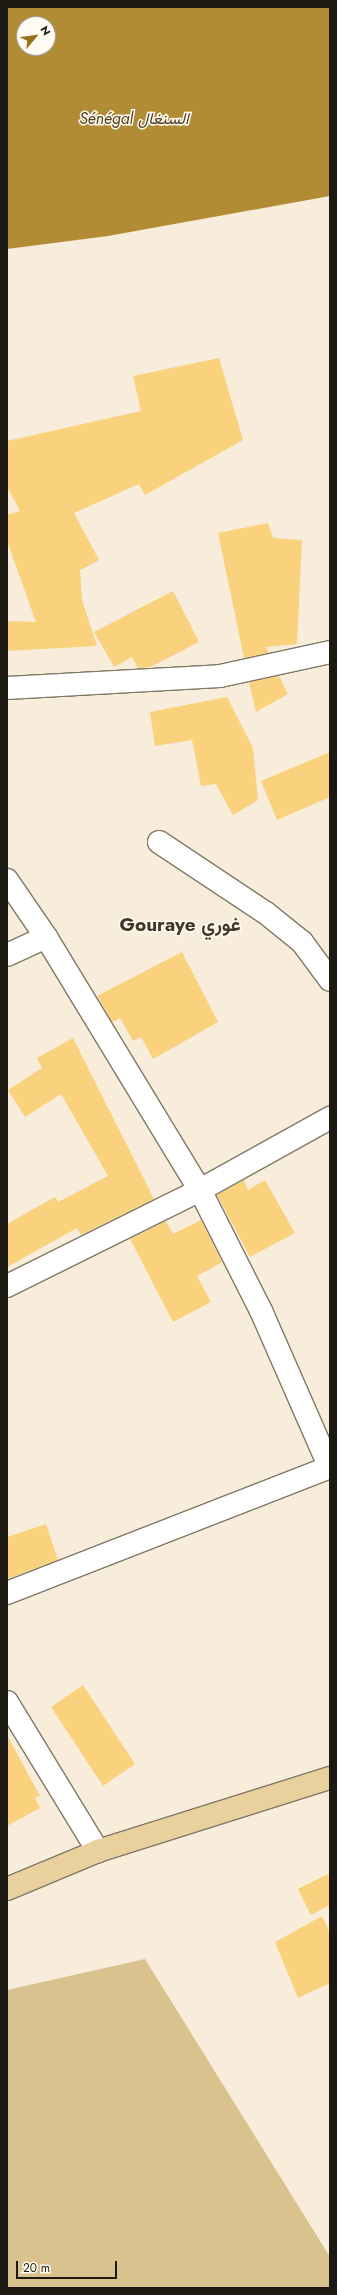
<!DOCTYPE html>
<html>
<head>
<meta charset="utf-8">
<style>
	body { margin:0 }
	#map { position:relative; width:337px; height:2295px; overflow:hidden; background:#f7edda; font-family:Jost,Vazirmatn,sans-serif }
	div>[style] { position:absolute }
	.green>* { inset:0; background:#dac28f }
	.water>* { inset:0; background:#b28c35 }
	.building>* { inset:0; background:#fad27d }
	.roads { filter:drop-shadow(1px 0 #807867) drop-shadow(-1px 0 #807867) drop-shadow(0 1px #807867) drop-shadow(0 -1px #807867) }
	.minor>* { height:22px; margin:-11px; padding:0 11px; transform-origin:11px; border-radius:11px; background:#fff }
	.primary>* { height:22px; margin:-11px; padding:0 11px; transform-origin:11px; border-radius:11px; background:#e9d19d }
	span { translate:-50% -50%; white-space:nowrap; text-align:center; line-height:1.15; -webkit-text-stroke:3px #fffbf3; paint-order:stroke }
	.water-label { font-size:16px; color:#4e3d19; font-style:italic }
	.district-label { font-size:19px; color:#403929; font-weight:700 }
	.frame { position:absolute; inset:0; border:8px solid #1c1812; pointer-events:none }
	.north { position:absolute; left:16px; top:16px; width:40px; height:40px; box-sizing:border-box; background:#fffbf3; border:1px solid #a4a099; border-radius:50%; rotate:61deg; font-size:11px; font-weight:700; line-height:16px; text-align:center; color:#1c1812 }
	.north::after { content:''; display:block; margin:auto; width:14px; height:18px; background:#95721a; clip-path:polygon(50% 0,100% 100%,50% 72%,0 100%) }
	.scale { position:absolute; left:16px; top:2261px; width:101px; height:18px; box-sizing:border-box; border:2px solid #1c1812; border-top:0; padding-left:5px; font-size:12px; line-height:14px; white-space:nowrap; color:#1c1812; -webkit-text-stroke:3px #fffbf3; paint-order:stroke }
</style>
</head>
<body>
<div id="map">
	<div class="green">
		<div style="clip-path:polygon(145px 1959px,330px 2257px,330px 2288px,7px 2288px,7px 1990px)"></div>
	</div>
	<div class="water">
		<div style="clip-path:polygon(evenodd,7px 7px,330px 7px,330px 196px,108px 236px,7px 249px,7px 7px,24px 24px,48px 24px,48px 48px,24px 48px,24px 24px)"></div>
	</div>
	<div class="building">
		<div style="clip-path:polygon(219px 358px,243px 440px,145px 495px,139px 484px,74px 513px,99px 560px,80px 570px,82px 600px,97px 646px,7px 651px,7px 621px,36px 622px,7px 541px,7px 515px,20px 511px,7px 487px,7px 441px,141px 411px,133px 376px)"></div>
		<div style="clip-path:polygon(268px 523px,273px 538px,302px 540px,297px 644px,266px 647px,269px 653px,244px 658px,218px 533px)"></div>
		<div style="clip-path:polygon(173px 591px,199px 642px,150px 667px,138px 668px,132px 657px,114px 667px,94px 632px)"></div>
		<div style="clip-path:polygon(279px 676px,288px 694px,256px 712px,249px 682px)"></div>
		<div style="clip-path:polygon(227px 697px,253px 748px,258px 800px,233px 815px,216px 784px,201px 786px,192px 740px,155px 746px,150px 712px)"></div>
		<div style="clip-path:polygon(330px 752px,330px 797px,277px 820px,261px 781px)"></div>
		<div style="clip-path:polygon(182px 952px,218px 1022px,153px 1059px,141px 1037px,133px 1041px,120px 1018px,112px 1022px,97px 996px)"></div>
		<div style="clip-path:polygon(73px 1038px,154px 1199px,81px 1235px,77px 1228px,7px 1267px,7px 1224px,55px 1197px,58px 1202px,108px 1176px,61px 1094px,25px 1117px,8px 1090px,42px 1068px,37px 1058px)"></div>
		<div style="clip-path:polygon(244px 1180px,248px 1190px,265px 1180px,295px 1233px,250px 1257px,217px 1195px)"></div>
		<div style="clip-path:polygon(201px 1220px,222px 1262px,197px 1276px,211px 1302px,173px 1322px,130px 1239px,166px 1221px,173px 1234px)"></div>
		<div style="clip-path:polygon(46px 1524px,58px 1560px,7px 1579px,7px 1537px)"></div>
		<div style="clip-path:polygon(83px 1685px,135px 1764px,103px 1786px,51px 1707px)"></div>
		<div style="clip-path:polygon(7px 1735px,40px 1796px,35px 1798px,40px 1808px,7px 1826px)"></div>
		<div style="clip-path:polygon(330px 1873px,330px 1905px,311px 1915px,298px 1889px)"></div>
		<div style="clip-path:polygon(322px 1916px,330px 1933px,330px 1983px,298px 1998px,275px 1942px)"></div>
	</div>
	<div class="roads">
		<div class="minor">
			<div style="left:7px;top:688px;width:213px;rotate:-3.2deg"></div>
			<div style="left:220px;top:676px;width:113px;rotate:-12.3deg"></div>
			<div style="left:159px;top:842px;width:128px;rotate:33.6deg"></div>
			<div style="left:266px;top:913px;width:46px;rotate:38.9deg"></div>
			<div style="left:302px;top:942px;width:47px;rotate:53.6deg"></div>
			<div style="left:7px;top:880px;width:69px;rotate:55.6deg"></div>
			<div style="left:46px;top:937px;width:296px;rotate:58.7deg"></div>
			<div style="left:200px;top:1190px;width:138px;rotate:63.2deg"></div>
			<div style="left:262px;top:1313px;width:169px;rotate:66.3deg"></div>
			<div style="left:7px;top:955px;width:43px;rotate:-24.8deg"></div>
			<div style="left:7px;top:1286px;width:216px;rotate:-26.4deg"></div>
			<div style="left:200px;top:1190px;width:149px;rotate:-29deg"></div>
			<div style="left:7px;top:1593px;width:347px;rotate:-21.3deg"></div>
			<div style="left:7px;top:1702px;width:175px;rotate:58.6deg"></div>
		</div>
		<div class="primary">
			<div style="left:7px;top:1889px;width:99px;rotate:-22.7deg"></div>
			<div style="left:98px;top:1851px;width:243px;rotate:-17.5deg"></div>
		</div>
	</div>
	<div class="water-label">
		<span style="left:134px;top:119px">Sénégal السنغال</span>
	</div>
	<div class="district-label">
		<span style="left:180px;top:925px">Gouraye غوري</span>
	</div>
	<div class="frame"></div>
	<div class="north">N</div>
	<div class="scale">20 m</div>
</div>
</body>
</html>
